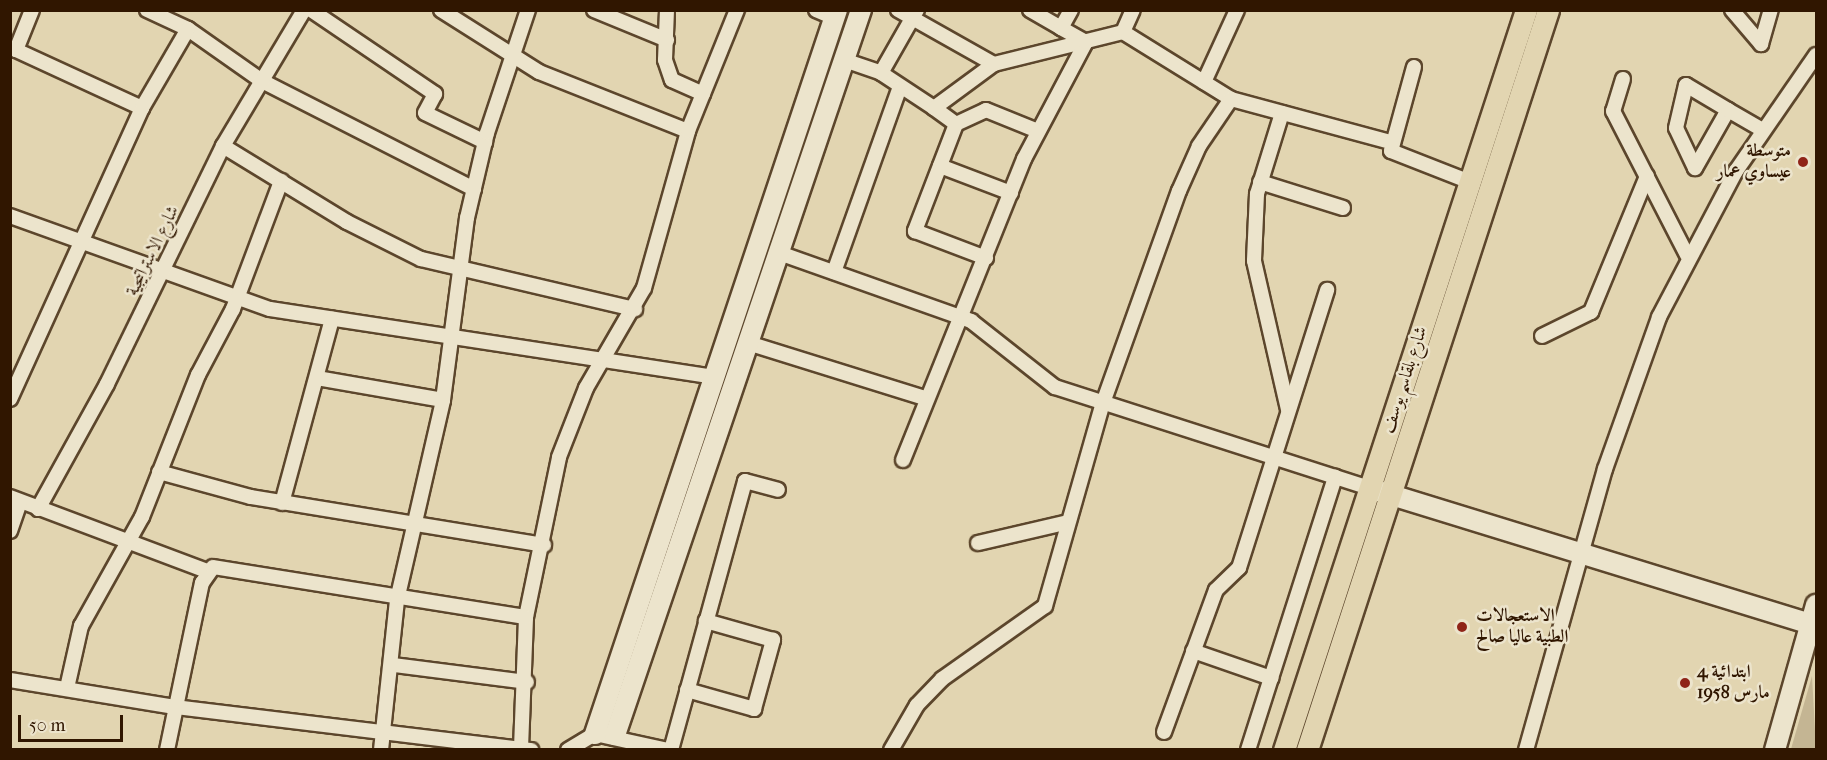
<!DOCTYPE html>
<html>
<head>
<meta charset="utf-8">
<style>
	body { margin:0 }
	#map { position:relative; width:1827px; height:760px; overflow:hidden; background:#e2d5b1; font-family:"IM FELL French Canon",Amiri,serif }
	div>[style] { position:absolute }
	.green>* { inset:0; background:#c4b593 }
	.roads { filter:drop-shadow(2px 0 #5c462c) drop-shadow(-2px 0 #5c462c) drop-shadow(0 2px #5c462c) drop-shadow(0 -2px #5c462c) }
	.street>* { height:14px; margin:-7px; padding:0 7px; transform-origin:7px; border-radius:7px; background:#ece4cc }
	.secondary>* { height:20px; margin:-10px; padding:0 10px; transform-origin:10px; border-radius:10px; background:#ece4cc }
	.primary>* { height:21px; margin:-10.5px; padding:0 10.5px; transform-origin:10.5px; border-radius:10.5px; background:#e2d5b1 }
	.dots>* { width:16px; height:16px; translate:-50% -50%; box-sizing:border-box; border:3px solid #ece4cc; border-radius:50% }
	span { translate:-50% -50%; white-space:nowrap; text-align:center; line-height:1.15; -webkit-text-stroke:5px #ece4cc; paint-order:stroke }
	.poi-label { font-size:18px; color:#301600; font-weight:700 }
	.right { translate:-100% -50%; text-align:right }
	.left { translate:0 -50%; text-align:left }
	.street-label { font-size:18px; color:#301600 }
	.frame { position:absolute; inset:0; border:12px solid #301600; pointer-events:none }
	.scale { position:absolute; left:18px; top:715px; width:105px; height:27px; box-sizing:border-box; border:3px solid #301600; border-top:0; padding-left:8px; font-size:18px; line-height:21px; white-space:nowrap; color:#301600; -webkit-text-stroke:4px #ece4cc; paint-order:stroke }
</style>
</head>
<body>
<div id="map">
	<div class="green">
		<div style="clip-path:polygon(1812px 676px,1816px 749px,1791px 749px)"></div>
	</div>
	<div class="roads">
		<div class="street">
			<div style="left:147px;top:10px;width:45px;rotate:24.9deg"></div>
			<div style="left:188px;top:29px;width:90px;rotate:35.1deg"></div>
			<div style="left:262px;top:81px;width:238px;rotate:27deg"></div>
			<div style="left:311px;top:10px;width:150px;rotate:34.1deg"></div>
			<div style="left:435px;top:94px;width:21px;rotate:118deg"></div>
			<div style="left:425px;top:113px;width:67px;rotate:25.8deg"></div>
			<div style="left:441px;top:10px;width:116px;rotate:32.3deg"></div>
			<div style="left:539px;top:72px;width:160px;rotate:21.6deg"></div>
			<div style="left:594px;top:10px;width:79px;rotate:22.3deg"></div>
			<div style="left:667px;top:10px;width:50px;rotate:92.3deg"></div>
			<div style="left:665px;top:60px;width:21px;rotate:71deg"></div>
			<div style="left:672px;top:80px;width:34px;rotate:24deg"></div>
			<div style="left:816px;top:10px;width:21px;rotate:23deg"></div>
			<div style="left:898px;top:10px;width:110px;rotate:29.4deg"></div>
			<div style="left:994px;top:64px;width:133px;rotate:-13.9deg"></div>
			<div style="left:1123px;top:32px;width:127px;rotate:31.8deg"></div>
			<div style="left:1231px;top:99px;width:165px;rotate:15.1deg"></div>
			<div style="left:1030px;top:10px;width:36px;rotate:30deg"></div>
			<div style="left:1061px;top:28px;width:21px;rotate:-61deg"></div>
			<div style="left:1732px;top:10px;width:45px;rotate:49.5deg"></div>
			<div style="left:1761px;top:44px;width:35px;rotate:-74deg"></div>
			<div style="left:1123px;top:32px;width:24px;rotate:-66deg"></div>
			<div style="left:10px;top:48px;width:6px;rotate:18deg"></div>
			<div style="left:16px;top:50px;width:43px;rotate:-68.2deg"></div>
			<div style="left:16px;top:50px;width:139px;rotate:24.7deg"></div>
			<div style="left:847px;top:61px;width:36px;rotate:19deg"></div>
			<div style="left:881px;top:73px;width:64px;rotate:33.4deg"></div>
			<div style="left:934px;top:108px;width:74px;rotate:-36.3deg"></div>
			<div style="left:1414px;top:67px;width:87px;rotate:105.3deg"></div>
			<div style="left:1391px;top:151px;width:85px;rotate:21.4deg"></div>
			<div style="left:881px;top:73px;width:73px;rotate:-60.3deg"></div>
			<div style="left:1623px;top:79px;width:34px;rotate:107deg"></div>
			<div style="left:1613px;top:111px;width:162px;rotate:62.8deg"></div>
			<div style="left:1204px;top:82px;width:79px;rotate:-65.4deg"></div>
			<div style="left:934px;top:108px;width:27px;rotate:36deg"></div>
			<div style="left:956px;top:124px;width:115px;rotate:111deg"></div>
			<div style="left:915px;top:231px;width:76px;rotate:20.8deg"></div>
			<div style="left:1728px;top:110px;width:67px;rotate:119.6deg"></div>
			<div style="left:1695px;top:168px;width:44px;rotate:-115.4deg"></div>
			<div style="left:1676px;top:128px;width:44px;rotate:-76.9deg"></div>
			<div style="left:1686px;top:85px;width:49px;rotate:30.8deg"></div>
			<div style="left:1728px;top:110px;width:39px;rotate:30deg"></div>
			<div style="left:1282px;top:113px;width:85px;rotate:107.2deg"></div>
			<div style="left:1257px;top:194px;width:67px;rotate:92.6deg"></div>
			<div style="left:1254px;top:261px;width:153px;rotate:77.1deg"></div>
			<div style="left:956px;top:124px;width:33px;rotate:-25deg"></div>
			<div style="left:986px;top:110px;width:56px;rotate:22deg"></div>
			<div style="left:223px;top:146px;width:145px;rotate:31.5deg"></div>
			<div style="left:347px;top:222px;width:83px;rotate:26.6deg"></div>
			<div style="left:421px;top:259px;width:220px;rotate:13.2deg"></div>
			<div style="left:940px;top:166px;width:76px;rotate:20.8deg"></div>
			<div style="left:1260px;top:182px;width:87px;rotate:17.4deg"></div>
			<div style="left:10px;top:216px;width:276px;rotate:19.7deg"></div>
			<div style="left:270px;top:309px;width:449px;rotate:8.7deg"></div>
			<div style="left:782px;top:254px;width:201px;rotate:19.5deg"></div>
			<div style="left:971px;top:321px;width:107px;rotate:38.2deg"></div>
			<div style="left:1055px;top:387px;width:331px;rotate:17.8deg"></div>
			<div style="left:834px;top:272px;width:194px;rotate:-70.4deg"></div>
			<div style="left:1542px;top:336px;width:55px;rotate:-26.1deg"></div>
			<div style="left:1591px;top:312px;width:147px;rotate:-67.6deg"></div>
			<div style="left:748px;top:343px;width:185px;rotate:17.3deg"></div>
			<div style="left:317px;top:378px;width:128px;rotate:9.9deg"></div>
			<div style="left:10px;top:399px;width:320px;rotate:-65.6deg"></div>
			<div style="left:142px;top:108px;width:91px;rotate:-59.8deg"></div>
			<div style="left:903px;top:460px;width:324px;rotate:-68.1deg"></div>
			<div style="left:1024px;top:159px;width:132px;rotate:-62.1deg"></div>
			<div style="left:1086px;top:42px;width:29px;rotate:-151deg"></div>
			<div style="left:159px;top:472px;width:95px;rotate:15.2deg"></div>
			<div style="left:251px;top:497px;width:297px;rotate:9.3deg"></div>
			<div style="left:10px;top:497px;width:210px;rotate:20.6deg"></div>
			<div style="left:282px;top:503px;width:191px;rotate:-74.8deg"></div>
			<div style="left:38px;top:509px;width:143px;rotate:-61.1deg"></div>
			<div style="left:107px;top:384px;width:265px;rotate:-64deg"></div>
			<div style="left:223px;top:146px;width:158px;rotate:-59.2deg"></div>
			<div style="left:10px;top:531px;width:31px;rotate:-71deg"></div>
			<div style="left:978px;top:543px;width:92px;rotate:-13.1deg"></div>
			<div style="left:1193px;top:651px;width:83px;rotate:19.1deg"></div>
			<div style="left:394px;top:665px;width:134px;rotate:7.3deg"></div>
			<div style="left:10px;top:680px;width:167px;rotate:9.3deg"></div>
			<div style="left:175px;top:707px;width:359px;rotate:6.9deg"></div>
			<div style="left:67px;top:688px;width:64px;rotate:-77.3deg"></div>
			<div style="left:81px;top:626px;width:125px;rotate:-60.8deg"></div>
			<div style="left:142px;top:517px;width:153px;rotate:-68.5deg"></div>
			<div style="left:198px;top:375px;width:75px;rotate:-62.1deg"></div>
			<div style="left:233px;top:309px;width:137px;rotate:-69.4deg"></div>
			<div style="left:687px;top:690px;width:70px;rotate:15.8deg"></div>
			<div style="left:754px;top:709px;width:72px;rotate:-74.6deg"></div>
			<div style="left:773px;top:640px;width:70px;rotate:-164.2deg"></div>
			<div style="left:1164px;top:732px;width:151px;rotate:-69.9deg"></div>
			<div style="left:1216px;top:590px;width:32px;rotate:-44deg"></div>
			<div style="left:1239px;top:568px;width:292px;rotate:-72.4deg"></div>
			<div style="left:521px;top:748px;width:131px;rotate:-87.8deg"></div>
			<div style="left:526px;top:617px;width:163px;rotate:-78.3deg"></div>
			<div style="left:559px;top:457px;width:74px;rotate:-68.6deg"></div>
			<div style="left:586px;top:388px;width:116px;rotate:-59.9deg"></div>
			<div style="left:644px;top:288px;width:163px;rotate:-74.3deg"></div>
			<div style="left:688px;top:131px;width:131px;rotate:-68deg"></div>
			<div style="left:167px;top:750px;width:171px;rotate:-78.2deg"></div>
			<div style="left:202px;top:583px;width:19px;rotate:-55deg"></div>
			<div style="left:213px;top:567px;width:317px;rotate:9.1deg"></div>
			<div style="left:381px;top:750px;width:151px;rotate:-83.9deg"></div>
			<div style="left:397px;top:600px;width:205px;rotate:-77deg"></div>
			<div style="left:443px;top:400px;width:184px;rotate:-82.5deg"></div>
			<div style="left:467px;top:218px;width:87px;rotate:-76.8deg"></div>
			<div style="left:487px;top:133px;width:130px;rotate:-71.6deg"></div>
			<div style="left:568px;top:750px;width:31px;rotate:-31deg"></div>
			<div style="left:595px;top:734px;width:75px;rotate:12.4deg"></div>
			<div style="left:671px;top:750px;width:279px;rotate:-74.6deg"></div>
			<div style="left:745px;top:481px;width:34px;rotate:15deg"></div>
			<div style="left:891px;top:750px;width:52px;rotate:-60deg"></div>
			<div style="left:917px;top:705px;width:36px;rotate:-46deg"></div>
			<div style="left:942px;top:679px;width:126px;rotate:-35.3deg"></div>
			<div style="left:1045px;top:606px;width:211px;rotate:-74.1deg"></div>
			<div style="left:1103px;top:403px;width:225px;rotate:-70.3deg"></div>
			<div style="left:1179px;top:191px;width:49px;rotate:-66deg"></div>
			<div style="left:1199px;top:146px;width:57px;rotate:-55.8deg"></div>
			<div style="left:1248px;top:750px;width:287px;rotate:-72.3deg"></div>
			<div style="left:1526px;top:750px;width:292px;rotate:-74.3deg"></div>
			<div style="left:1605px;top:469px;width:161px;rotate:-70.4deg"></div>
			<div style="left:1659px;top:317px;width:165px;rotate:-62.2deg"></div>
			<div style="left:1736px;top:171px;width:141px;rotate:-55.4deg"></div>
		</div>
		<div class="secondary">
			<div style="left:1375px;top:490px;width:461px;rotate:17.1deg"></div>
			<div style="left:595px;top:734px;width:763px;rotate:-71.52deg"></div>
			<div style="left:615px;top:735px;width:766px;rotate:-71.26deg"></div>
			<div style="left:1775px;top:750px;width:151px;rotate:-74.2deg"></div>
		</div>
		<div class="primary">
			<div style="left:1284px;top:750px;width:779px;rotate:-71.89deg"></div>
			<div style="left:1307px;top:750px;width:778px;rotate:-71.96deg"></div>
		</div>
	</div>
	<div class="dots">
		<div style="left:1803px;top:162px;background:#8f2418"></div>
		<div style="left:1462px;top:627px;background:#8f2418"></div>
		<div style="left:1685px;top:683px;background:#8f2418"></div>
	</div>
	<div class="poi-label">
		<span class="right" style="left:1791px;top:162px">متوسطة<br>عيساوي عمار</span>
		<span class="left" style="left:1476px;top:627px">الاستعجالات<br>الطبية عاليا صالح</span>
		<span class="left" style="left:1697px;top:683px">ابتدائية 4<br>مارس 1958</span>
	</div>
	<div class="street-label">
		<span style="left:153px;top:251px;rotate:-64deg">شارع الاستراتيجية</span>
		<span style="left:1405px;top:380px;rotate:-72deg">شارع بلقاسم يوسف</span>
	</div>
	<div class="frame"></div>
	<div class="scale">50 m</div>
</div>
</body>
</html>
